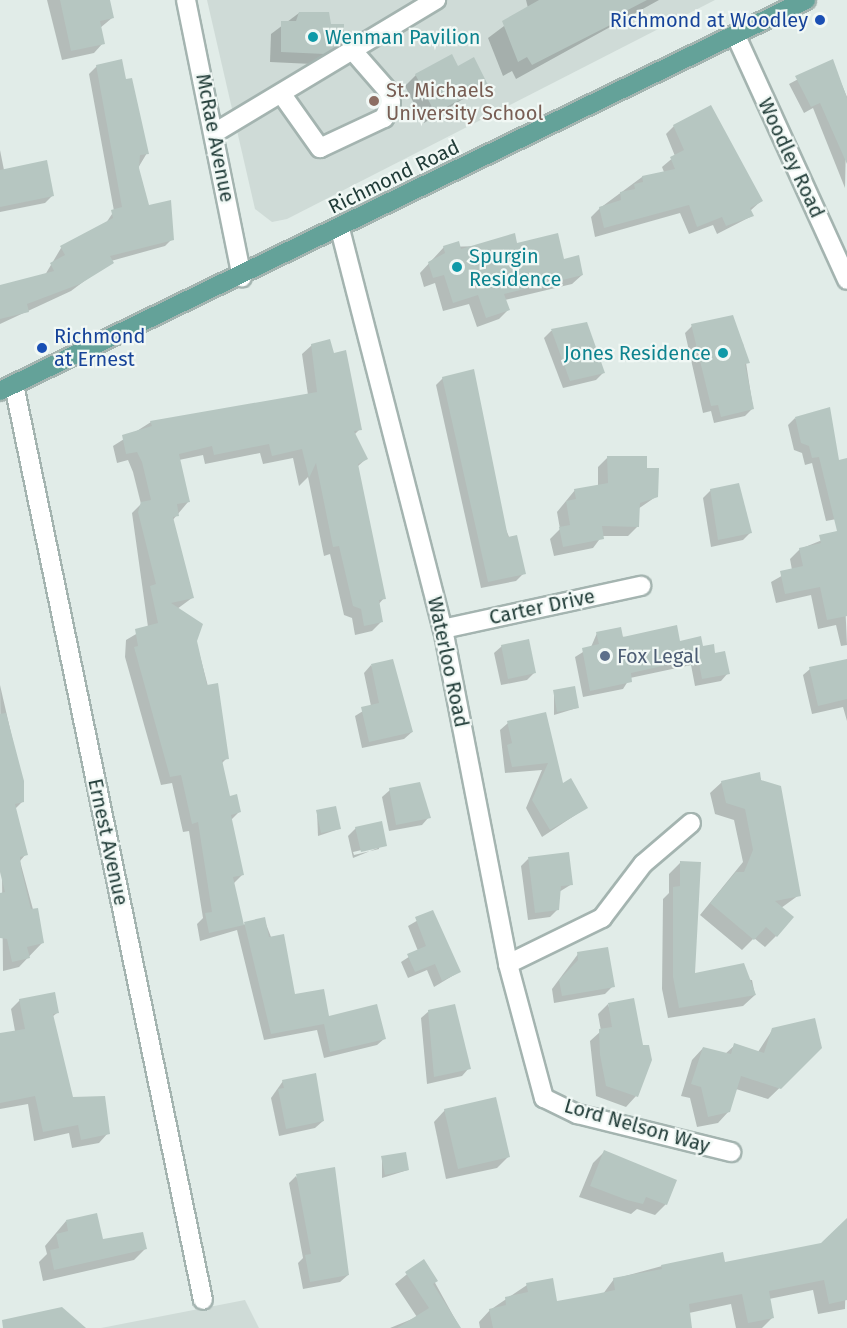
<!DOCTYPE html>
<html>
<head>
<meta charset="utf-8">
<style>
	body { margin:0 }
	#map { position:relative; width:847px; height:1328px; overflow:hidden; background:#e1ece8; font-family:"Fira Sans",sans-serif }
	div>[style] { position:absolute }
	.built>* { inset:0; background:#cfdbd7 }
	.shadow>* { inset:0; background:#0003 }
	.building>* { inset:0; background:#b6c6c1 }
	.roads { filter:drop-shadow(2px 0 #a4b4b0) drop-shadow(-2px 0 #a4b4b0) drop-shadow(0 2px #a4b4b0) drop-shadow(0 -2px #a4b4b0) }
	.minor>* { height:18px; margin:-9px; padding:0 9px; transform-origin:9px; border-radius:9px; background:#fff }
	.major>* { height:18px; margin:-9px; padding:0 9px; transform-origin:9px; border-radius:9px; background:#64a299 }
	.dots>* { width:16px; height:16px; translate:-50% -50%; box-sizing:border-box; border:3px solid #f1f8f5; border-radius:50% }
	span { translate:-50% -50%; white-space:nowrap; text-align:center; line-height:1.15; -webkit-text-stroke:4.5px #f1f8f5; paint-order:stroke }
	.transit-label { font-size:20px; color:#164399 }
	.right { translate:-100% -50%; text-align:right }
	.left { translate:0 -50%; text-align:left }
	.culture-label { font-size:20px; color:#0d838f }
	.education-label { font-size:20px; color:#785e54 }
	.street-label { font-size:20px; color:#213c38 }
	.service-label { font-size:20px; color:#4e5e75 }
</style>
</head>
<body>
<div id="map">
	<div class="built">
		<div style="clip-path:polygon(207px 0,715px 0,287px 219px,272px 222px,255px 209px)"></div>
		<div style="clip-path:polygon(245px 1300px,259px 1328px,101px 1328px)"></div>
	</div>
	<div class="shadow">
		<div style="clip-path:polygon(47px 0,108px 0,112px 18px,100px 28px,103px 43px,94px 53px,62px 60px)"></div>
		<div style="clip-path:polygon(526px 0,659px 0,516px 79px,512px 71px,503px 76px,488px 38px,528px 8px)"></div>
		<div style="clip-path:polygon(299px 13px,329px 25px,343px 41px,312px 64px,270px 62px,271px 34px)"></div>
		<div style="clip-path:polygon(832px 61px,847px 97px,845px 188px,813px 108px,804px 113px,789px 84px)"></div>
		<div style="clip-path:polygon(97px 66px,147px 153px,138px 168px,148px 207px,172px 239px,165px 246px,111px 261px,71px 291px,0 324px,0 287px,45px 275px,61px 248px,106px 223px,114px 211px,89px 74px)"></div>
		<div style="clip-path:polygon(458px 68px,486px 85px,424px 123px,405px 86px,416px 75px)"></div>
		<div style="clip-path:polygon(674px 126px,761px 201px,750px 211px,752px 216px,717px 234px,713px 225px,689px 234px,680px 213px,595px 237px,591px 217px,600px 208px,642px 177px,664px 172px,662px 167px,675px 156px,666px 134px)"></div>
		<div style="clip-path:polygon(0 150px,4px 170px,52px 196px,45px 203px,0 212px)"></div>
		<div style="clip-path:polygon(516px 245px,563px 260px,582px 275px,572px 284px,505px 300px,508px 310px,499px 319px,477px 327px,469px 304px,443px 311px,435px 283px,424px 287px,420px 273px,444px 247px)"></div>
		<div style="clip-path:polygon(586px 323px,603px 373px,596px 380px,563px 388px,544px 338px,551px 331px)"></div>
		<div style="clip-path:polygon(692px 326px,743px 343px,753px 408px,745px 416px,714px 423px,711px 411px,703px 413px,685px 333px)"></div>
		<div style="clip-path:polygon(312px 345px,360px 429px,354px 435px,366px 459px,357px 467px,384px 598px,378px 605px,381px 622px,372px 631px,355px 635px,352px 618px,344px 615px,330px 554px,324px 556px,308px 477px,299px 486px,293px 458px,263px 464px,260px 453px,205px 464px,203px 455px,179px 460px,188px 502px,172px 521px,192px 598px,177px 609px,196px 641px,227px 758px,221px 764px,229px 798px,239px 812px,231px 820px,242px 875px,233px 884px,242px 925px,264px 919px,294px 996px,328px 1018px,384px 1039px,377px 1045px,324px 1058px,317px 1030px,264px 1040px,237px 930px,200px 941px,197px 924px,203px 918px,189px 831px,183px 832px,172px 783px,161px 785px,125px 657px,126px 640px,148px 627px,132px 513px,141px 504px,133px 472px,128px 460px,117px 463px,113px 446px,151px 422px,308px 395px,302px 354px)"></div>
		<div style="clip-path:polygon(443px 378px,524px 573px,516px 581px,481px 588px,436px 385px)"></div>
		<div style="clip-path:polygon(795px 418px,838px 462px,847px 460px,847px 517px,826px 521px,812px 463px,805px 465px,802px 453px,794px 450px,788px 425px)"></div>
		<div style="clip-path:polygon(608px 457px,645px 470px,657px 496px,638px 509px,638px 526px,628px 536px,602px 536px,593px 548px,554px 556px,550px 539px,560px 529px,557px 512px,575px 490px,598px 486px,598px 467px)"></div>
		<div style="clip-path:polygon(711px 490px,751px 532px,743px 540px,711px 547px,703px 498px)"></div>
		<div style="clip-path:polygon(842px 532px,847px 645px,841px 646px,836px 625px,818px 629px,811px 595px,776px 603px,771px 582px,792px 570px,790px 559px,800px 549px)"></div>
		<div style="clip-path:polygon(597px 633px,702px 648px,728px 673px,721px 681px,695px 686px,691px 665px,630px 678px,623px 689px,583px 697px,575px 657px,591px 647px)"></div>
		<div style="clip-path:polygon(502px 646px,534px 673px,527px 680px,501px 685px,494px 653px)"></div>
		<div style="clip-path:polygon(847px 661px,847px 721px,843px 707px,812px 714px,803px 675px,810px 669px)"></div>
		<div style="clip-path:polygon(371px 665px,412px 732px,404px 739px,362px 748px,355px 716px,371px 706px,364px 673px)"></div>
		<div style="clip-path:polygon(0 685px,22px 781px,23px 801px,15px 809px,26px 854px,20px 861px,42px 943px,19px 967px,3px 971px)"></div>
		<div style="clip-path:polygon(554px 691px,577px 708px,554px 715px)"></div>
		<div style="clip-path:polygon(545px 713px,562px 785px,586px 808px,542px 837px,526px 808px,542px 770px,505px 773px,500px 730px,508px 723px)"></div>
		<div style="clip-path:polygon(759px 774px,799px 895px,781px 908px,776px 936px,765px 947px,754px 938px,742px 950px,700px 915px,743px 862px,734px 820px,715px 814px,710px 793px,722px 782px)"></div>
		<div style="clip-path:polygon(390px 790px,429px 817px,422px 825px,389px 831px,382px 797px)"></div>
		<div style="clip-path:polygon(317px 811px,339px 829px,318px 836px)"></div>
		<div style="clip-path:polygon(evenodd,356px 828px,385px 845px,353px 858px,348px 836px,356px 828px,379px 846px,379px 849px,354px 855px,353px 852px,379px 846px)"></div>
		<div style="clip-path:polygon(528px 859px,572px 884px,559px 892px,557px 910px,550px 917px,528px 920px,521px 866px)"></div>
		<div style="clip-path:polygon(680px 863px,694px 975px,752px 980px,755px 995px,743px 1006px,668px 1018px,662px 989px,663px 899px,669px 893px,669px 874px)"></div>
		<div style="clip-path:polygon(432px 912px,459px 972px,434px 987px,427px 970px,408px 978px,401px 962px,418px 951px,408px 926px)"></div>
		<div style="clip-path:polygon(578px 954px,613px 986px,605px 994px,554px 1003px,552px 989px)"></div>
		<div style="clip-path:polygon(20px 1000px,57px 1013px,52px 1017px,72px 1099px,108px 1133px,99px 1143px,72px 1148px,69px 1133px,34px 1141px,28px 1104px,0 1109px,0 1068px,21px 1064px,11px 1009px)"></div>
		<div style="clip-path:polygon(608px 1004px,636px 1096px,626px 1107px,596px 1096px,590px 1041px,601px 1031px,598px 1014px)"></div>
		<div style="clip-path:polygon(429px 1011px,469px 1068px,462px 1076px,427px 1084px,421px 1018px)"></div>
		<div style="clip-path:polygon(773px 1029px,821px 1048px,768px 1099px,736px 1089px,729px 1111px,718px 1123px,697px 1127px,690px 1098px,681px 1096px,692px 1060px,703px 1048px,725px 1054px,735px 1045px,758px 1052px)"></div>
		<div style="clip-path:polygon(283px 1081px,323px 1121px,315px 1128px,279px 1136px,271px 1098px)"></div>
		<div style="clip-path:polygon(445px 1110px,509px 1156px,497px 1168px,446px 1179px,434px 1122px)"></div>
		<div style="clip-path:polygon(604px 1152px,666px 1204px,655px 1215px,637px 1209px,631px 1214px,579px 1197px,593px 1163px)"></div>
		<div style="clip-path:polygon(382px 1158px,408px 1170px,382px 1178px)"></div>
		<div style="clip-path:polygon(296px 1176px,348px 1275px,340px 1282px,303px 1289px,298px 1263px,303px 1258px,289px 1183px)"></div>
		<div style="clip-path:polygon(66px 1221px,101px 1241px,145px 1249px,134px 1260px,43px 1281px,39px 1262px,47px 1254px,45px 1246px)"></div>
		<div style="clip-path:polygon(847px 1229px,845px 1309px,818px 1314px,813px 1290px,769px 1299px,773px 1317px,762px 1328px,736px 1328px,731px 1304px,689px 1313px,691px 1328px,480px 1328px,479px 1322px,490px 1310px,527px 1285px,556px 1303px,603px 1294px,614px 1279px,662px 1266px,724px 1263px,822px 1245px)"></div>
		<div style="clip-path:polygon(423px 1261px,460px 1328px,390px 1328px,417px 1317px,395px 1284px)"></div>
	</div>
	<div class="building">
		<div style="clip-path:polygon(60px 0,110px 0,114px 18px,100px 21px,105px 44px,71px 51px)"></div>
		<div style="clip-path:polygon(539px 0,647px 0,622px 13px,624px 18px,532px 65px,527px 57px,518px 62px,502px 21px)"></div>
		<div style="clip-path:polygon(299px 12px,329px 12px,331px 24px,344px 24px,344px 42px,325px 54px,281px 52px,281px 21px,296px 21px)"></div>
		<div style="clip-path:polygon(452px 54px,458px 66px,474px 57px,488px 85px,435px 113px,415px 74px)"></div>
		<div style="clip-path:polygon(122px 59px,126px 79px,132px 78px,149px 154px,140px 155px,139px 168px,149px 205px,171px 200px,174px 240px,110px 256px,114px 263px,80px 284px,27px 304px,29px 312px,0 319px,0 285px,54px 271px,50px 263px,65px 255px,60px 246px,113px 218px,111px 210px,122px 207px,96px 65px)"></div>
		<div style="clip-path:polygon(833px 59px,847px 98px,847px 164px,820px 103px,811px 107px,795px 76px)"></div>
		<div style="clip-path:polygon(711px 105px,763px 201px,750px 208px,754px 216px,726px 226px,722px 217px,697px 227px,689px 205px,604px 228px,599px 207px,621px 200px,620px 192px,635px 189px,634px 184px,643px 182px,642px 176px,675px 169px,670px 157px,684px 150px,673px 125px)"></div>
		<div style="clip-path:polygon(47px 160px,54px 196px,0 207px,0 170px)"></div>
		<div style="clip-path:polygon(515px 233px,517px 243px,558px 233px,564px 259px,579px 255px,583px 275px,504px 294px,510px 310px,486px 318px,478px 295px,453px 303px,444px 275px,433px 278px,428px 262px,445px 253px,443px 246px,459px 241px,461px 249px)"></div>
		<div style="clip-path:polygon(733px 315px,750px 363px,745px 364px,754px 409px,721px 417px,718px 405px,711px 406px,691px 324px)"></div>
		<div style="clip-path:polygon(587px 322px,605px 373px,570px 381px,551px 329px)"></div>
		<div style="clip-path:polygon(330px 339px,334px 353px,346px 350px,362px 430px,354px 431px,368px 459px,358px 464px,386px 599px,379px 600px,383px 622px,364px 626px,361px 609px,353px 606px,339px 546px,333px 547px,316px 463px,309px 478px,302px 449px,272px 456px,269px 444px,214px 455px,212px 446px,179px 454px,190px 502px,177px 504px,179px 516px,173px 517px,194px 598px,171px 603px,203px 624px,197px 641px,207px 685px,218px 683px,229px 759px,222px 760px,230px 796px,237px 794px,241px 812px,231px 815px,244px 875px,233px 877px,244px 925px,209px 933px,205px 913px,212px 912px,198px 822px,192px 824px,181px 775px,170px 777px,134px 647px,138px 646px,135px 629px,158px 623px,150px 586px,156px 584px,138px 512px,141px 502px,151px 500px,142px 462px,137px 452px,126px 454px,122px 435px,152px 426px,150px 421px,317px 392px,311px 344px)"></div>
		<div style="clip-path:polygon(474px 369px,508px 537px,517px 535px,526px 574px,488px 582px,442px 377px)"></div>
		<div style="clip-path:polygon(830px 407px,839px 460px,847px 458px,847px 616px,827px 620px,820px 587px,785px 594px,780px 571px,803px 566px,799px 548px,821px 543px,819px 535px,837px 531px,819px 457px,812px 458px,809px 446px,801px 443px,795px 417px)"></div>
		<div style="clip-path:polygon(607px 456px,647px 456px,647px 468px,659px 468px,658px 497px,640px 503px,639px 527px,602px 526px,604px 539px,563px 547px,559px 527px,570px 525px,566px 501px,576px 499px,574px 489px,608px 483px)"></div>
		<div style="clip-path:polygon(739px 483px,752px 533px,718px 540px,710px 489px)"></div>
		<div style="clip-path:polygon(677px 625px,680px 641px,701px 636px,703px 646px,714px 644px,715px 653px,725px 651px,730px 674px,702px 679px,698px 658px,631px 673px,632px 682px,590px 691px,582px 648px,599px 644px,596px 632px,621px 627px,623px 637px)"></div>
		<div style="clip-path:polygon(529px 639px,536px 673px,508px 679px,501px 645px)"></div>
		<div style="clip-path:polygon(393px 659px,413px 732px,369px 742px,361px 707px,379px 703px,371px 664px)"></div>
		<div style="clip-path:polygon(847px 659px,847px 699px,818px 706px,809px 667px)"></div>
		<div style="clip-path:polygon(575px 686px,579px 708px,557px 712px,553px 690px)"></div>
		<div style="clip-path:polygon(546px 712px,563px 783px,571px 778px,588px 808px,550px 830px,532px 800px,548px 763px,512px 767px,507px 745px,512px 743px,507px 721px)"></div>
		<div style="clip-path:polygon(6px 713px,24px 781px,24px 802px,15px 804px,28px 855px,20px 857px,21px 868px,31px 909px,38px 908px,44px 943px,27px 947px,30px 958px,12px 962px,7px 939px,0 938px,0 893px,5px 892px,0 872px,0 714px)"></div>
		<div style="clip-path:polygon(760px 772px,761px 780px,781px 786px,801px 896px,775px 901px,794px 917px,777px 937px,766px 927px,754px 940px,710px 903px,736px 872px,744px 872px,753px 850px,745px 809px,726px 803px,721px 781px)"></div>
		<div style="clip-path:polygon(420px 782px,431px 818px,396px 825px,389px 788px)"></div>
		<div style="clip-path:polygon(336px 806px,341px 829px,321px 833px,316px 810px)"></div>
		<div style="clip-path:polygon(382px 821px,387px 846px,361px 852px,355px 827px)"></div>
		<div style="clip-path:polygon(569px 852px,573px 885px,561px 886px,559px 910px,535px 913px,528px 857px)"></div>
		<div style="clip-path:polygon(680px 861px,701px 862px,695px 973px,744px 963px,756px 995px,679px 1008px,673px 977px,673px 887px,680px 886px)"></div>
		<div style="clip-path:polygon(433px 910px,461px 972px,442px 981px,435px 964px,415px 972px,407px 954px,426px 946px,415px 917px)"></div>
		<div style="clip-path:polygon(265px 917px,269px 937px,284px 934px,295px 994px,324px 989px,329px 1016px,377px 1004px,386px 1039px,330px 1052px,324px 1024px,271px 1034px,244px 922px)"></div>
		<div style="clip-path:polygon(608px 947px,615px 987px,562px 996px,559px 980px,578px 960px,577px 952px)"></div>
		<div style="clip-path:polygon(55px 992px,59px 1013px,53px 1014px,73px 1097px,105px 1096px,110px 1134px,81px 1140px,78px 1125px,43px 1132px,35px 1096px,0 1103px,0 1033px,25px 1029px,19px 999px)"></div>
		<div style="clip-path:polygon(634px 998px,643px 1045px,649px 1045px,652px 1060px,638px 1097px,606px 1086px,600px 1055px,599px 1029px,612px 1027px,608px 1003px)"></div>
		<div style="clip-path:polygon(455px 1004px,471px 1069px,434px 1077px,428px 1010px)"></div>
		<div style="clip-path:polygon(815px 1018px,822px 1048px,781px 1089px,741px 1076px,730px 1112px,708px 1117px,701px 1087px,691px 1084px,703px 1047px,731px 1054px,734px 1043px,764px 1053px,772px 1028px)"></div>
		<div style="clip-path:polygon(316px 1073px,324px 1121px,286px 1129px,278px 1089px,284px 1088px,282px 1080px)"></div>
		<div style="clip-path:polygon(496px 1097px,510px 1157px,458px 1169px,444px 1109px)"></div>
		<div style="clip-path:polygon(604px 1150px,677px 1180px,667px 1205px,646px 1197px,643px 1204px,627px 1200px,590px 1186px)"></div>
		<div style="clip-path:polygon(406px 1152px,409px 1170px,385px 1175px,381px 1156px)"></div>
		<div style="clip-path:polygon(335px 1167px,349px 1275px,310px 1282px,305px 1255px,311px 1254px,296px 1174px)"></div>
		<div style="clip-path:polygon(97px 1213px,103px 1239px,143px 1232px,147px 1249px,54px 1270px,50px 1250px,59px 1248px,56px 1234px,68px 1231px,66px 1220px)"></div>
		<div style="clip-path:polygon(847px 1218px,847px 1300px,829px 1304px,824px 1280px,769px 1291px,774px 1318px,748px 1323px,742px 1294px,689px 1304px,692px 1328px,493px 1328px,489px 1309px,506px 1305px,505px 1297px,528px 1292px,526px 1283px,553px 1278px,557px 1301px,596px 1294px,615px 1290px,613px 1278px,662px 1269px,661px 1265px,723px 1252px,725px 1262px,821px 1243px)"></div>
		<div style="clip-path:polygon(424px 1259px,438px 1281px,433px 1284px,461px 1328px,397px 1328px,429px 1308px,405px 1272px)"></div>
		<div style="clip-path:polygon(62px 1307px,86px 1328px,3px 1328px,2px 1320px)"></div>
	</div>
	<div class="roads">
		<div class="minor">
			<div style="left:186px;top:0;width:283px;rotate:78.6deg"></div>
			<div style="left:736px;top:36px;width:268px;rotate:65.5deg"></div>
			<div style="left:283px;top:96px;width:64px;rotate:54.6deg"></div>
			<div style="left:320px;top:148px;width:71px;rotate:-25.1deg"></div>
			<div style="left:384px;top:118px;width:17px;rotate:-66deg"></div>
			<div style="left:391px;top:102px;width:11px;rotate:-105deg"></div>
			<div style="left:388px;top:91px;width:52px;rotate:-131.1deg"></div>
			<div style="left:216px;top:132px;width:257px;rotate:-31deg"></div>
			<div style="left:340px;top:229px;width:413px;rotate:75.6deg"></div>
			<div style="left:443px;top:629px;width:341px;rotate:79deg"></div>
			<div style="left:508px;top:964px;width:139px;rotate:75deg"></div>
			<div style="left:544px;top:1098px;width:37px;rotate:26deg"></div>
			<div style="left:577px;top:1114px;width:159px;rotate:13.9deg"></div>
			<div style="left:14px;top:385px;width:934px;rotate:78.33deg"></div>
			<div style="left:443px;top:629px;width:203px;rotate:-12.3deg"></div>
			<div style="left:508px;top:964px;width:105px;rotate:-26.1deg"></div>
			<div style="left:602px;top:918px;width:68px;rotate:-52.8deg"></div>
			<div style="left:643px;top:864px;width:63px;rotate:-40.5deg"></div>
		</div>
		<div class="major">
			<div style="left:0;top:391px;width:896px;rotate:-25.88deg"></div>
		</div>
	</div>
	<div class="dots">
		<div style="left:820px;top:20px;background:#1a4fb4"></div>
		<div style="left:313px;top:37px;background:#0f9aa8"></div>
		<div style="left:374px;top:101px;background:#8d6e63"></div>
		<div style="left:457px;top:267px;background:#0f9aa8"></div>
		<div style="left:42px;top:348px;background:#1a4fb4"></div>
		<div style="left:723px;top:353px;background:#0f9aa8"></div>
		<div style="left:605px;top:656px;background:#5c6f8a"></div>
	</div>
	<div class="transit-label">
		<span class="right" style="left:808px;top:20px">Richmond at Woodley</span>
		<span class="left" style="left:54px;top:348px">Richmond<br>at Ernest</span>
	</div>
	<div class="culture-label">
		<span class="left" style="left:325px;top:37px">Wenman Pavilion</span>
		<span class="left" style="left:469px;top:268px">Spurgin<br>Residence</span>
		<span class="right" style="left:711px;top:353px">Jones Residence</span>
	</div>
	<div class="education-label">
		<span class="left" style="left:386px;top:102px">St. Michaels<br>University School</span>
	</div>
	<div class="street-label">
		<span style="left:215px;top:138px;rotate:79deg">McRae Avenue</span>
		<span style="left:791px;top:158px;rotate:65deg">Woodley Road</span>
		<span style="left:394px;top:177px;rotate:-26deg">Richmond Road</span>
		<span style="left:542px;top:607px;rotate:-12deg">Carter Drive</span>
		<span style="left:448px;top:662px;rotate:78deg">Waterloo Road</span>
		<span style="left:108px;top:842px;rotate:78deg">Ernest Avenue</span>
		<span style="left:637px;top:1126px;rotate:16deg">Lord Nelson Way</span>
	</div>
	<div class="service-label">
		<span class="left" style="left:617px;top:656px">Fox Legal</span>
	</div>
</div>
</body>
</html>
